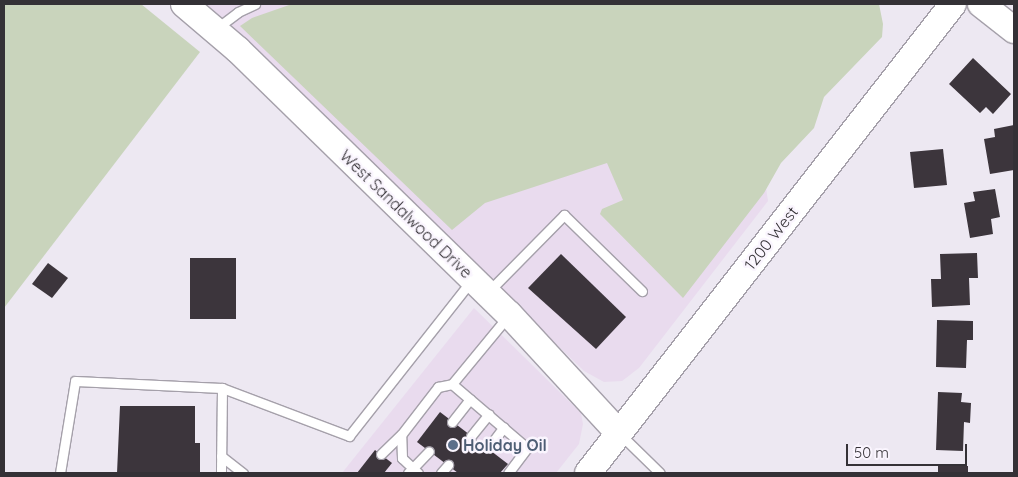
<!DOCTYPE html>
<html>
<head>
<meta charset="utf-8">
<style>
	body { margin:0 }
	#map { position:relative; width:1018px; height:477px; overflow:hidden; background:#ede8f2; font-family:Quicksand,sans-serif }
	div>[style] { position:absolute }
	.commercial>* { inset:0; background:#e9dbee }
	.green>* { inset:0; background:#c9d4bc }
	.building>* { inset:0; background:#3c353c }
	.roads { filter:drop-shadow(1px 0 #a5a0aa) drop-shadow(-1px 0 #a5a0aa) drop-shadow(0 1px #a5a0aa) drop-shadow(0 -1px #a5a0aa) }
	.lane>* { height:9px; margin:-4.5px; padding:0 4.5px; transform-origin:4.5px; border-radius:4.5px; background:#fff }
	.secondary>* { height:26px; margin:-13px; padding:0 13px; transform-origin:13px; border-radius:13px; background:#fff }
	.dots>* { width:14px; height:14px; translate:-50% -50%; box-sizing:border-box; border:2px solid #faf5fe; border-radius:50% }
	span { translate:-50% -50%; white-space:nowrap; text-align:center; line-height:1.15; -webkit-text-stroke:5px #faf5fe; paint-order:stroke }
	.street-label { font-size:16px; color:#343136 }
	.service-label { font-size:16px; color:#4e5e75; font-weight:700 }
	.left { translate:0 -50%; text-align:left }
	.frame { position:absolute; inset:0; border:5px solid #343136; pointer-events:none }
	.scale { position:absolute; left:846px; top:444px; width:121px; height:22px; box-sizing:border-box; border:2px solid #343136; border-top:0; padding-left:6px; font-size:15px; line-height:18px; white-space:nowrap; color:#343136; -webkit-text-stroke:4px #faf5fe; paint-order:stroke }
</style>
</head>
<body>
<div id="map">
	<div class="commercial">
		<div style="clip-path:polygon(205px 4px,738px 4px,768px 201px,639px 368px,622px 381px,604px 382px,584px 371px)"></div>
		<div style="clip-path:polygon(474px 308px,581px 413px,583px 424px,579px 444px,556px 473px,342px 473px)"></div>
	</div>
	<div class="green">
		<div style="clip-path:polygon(4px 4px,141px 4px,200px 52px,4px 308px)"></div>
		<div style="clip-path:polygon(292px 4px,879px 4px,883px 24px,882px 37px,824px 97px,814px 128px,781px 163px,764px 193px,683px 298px,600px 214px,602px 209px,623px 200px,607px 163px,485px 203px,452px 230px,240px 26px,252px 18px)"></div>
	</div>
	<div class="building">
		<div style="clip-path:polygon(973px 58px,1011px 94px,993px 114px,986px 107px,980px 113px,949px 84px)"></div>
		<div style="clip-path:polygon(1014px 125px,1014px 170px,990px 174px,984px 139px,995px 137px,994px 129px)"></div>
		<div style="clip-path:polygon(943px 149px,947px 185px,914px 188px,910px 152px)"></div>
		<div style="clip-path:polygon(995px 189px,1000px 217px,991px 219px,993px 234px,970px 238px,964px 203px,975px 201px,973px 192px)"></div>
		<div style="clip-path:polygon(977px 253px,978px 278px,969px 278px,970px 305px,932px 307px,931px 279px,941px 279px,940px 254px)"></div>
		<div style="clip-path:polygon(561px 254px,626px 317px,596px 349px,528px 288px)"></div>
		<div style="clip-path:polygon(190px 258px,236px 258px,236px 319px,190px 319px)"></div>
		<div style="clip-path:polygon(48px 263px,68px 278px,52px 298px,32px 284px)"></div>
		<div style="clip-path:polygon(937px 320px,973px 321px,973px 340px,967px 340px,966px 368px,936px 367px)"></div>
		<div style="clip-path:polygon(938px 392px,962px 393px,961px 402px,971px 403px,970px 423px,964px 422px,963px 451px,936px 450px)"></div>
		<div style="clip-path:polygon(120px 406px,195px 406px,195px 443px,200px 443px,200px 473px,117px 473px)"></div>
		<div style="clip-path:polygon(440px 412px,508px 464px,500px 473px,458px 473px,417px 442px)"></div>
		<div style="clip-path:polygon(375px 450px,392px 463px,384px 473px,357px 473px)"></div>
		<div style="clip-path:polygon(938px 466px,968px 466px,968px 473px,938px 473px)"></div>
	</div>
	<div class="roads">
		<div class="lane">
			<div style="left:217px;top:28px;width:26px;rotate:-37deg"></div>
			<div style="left:238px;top:12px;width:19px;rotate:-25deg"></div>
			<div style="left:489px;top:291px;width:107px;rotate:-45.4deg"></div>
			<div style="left:564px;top:215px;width:109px;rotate:44.3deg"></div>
			<div style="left:452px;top:384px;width:99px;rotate:40.5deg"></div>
			<div style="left:527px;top:448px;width:31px;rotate:127deg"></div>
			<div style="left:222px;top:388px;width:136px;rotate:20.7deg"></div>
			<div style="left:349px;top:436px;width:197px;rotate:-51.8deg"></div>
			<div style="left:452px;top:422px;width:29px;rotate:-52deg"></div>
			<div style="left:621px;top:435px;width:54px;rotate:44.3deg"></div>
			<div style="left:471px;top:436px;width:28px;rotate:-51deg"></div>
			<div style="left:488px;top:448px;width:26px;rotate:-53deg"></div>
			<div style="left:381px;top:454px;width:28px;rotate:-44deg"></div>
			<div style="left:221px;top:456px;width:28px;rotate:38deg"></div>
			<div style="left:60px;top:473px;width:93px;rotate:-80.7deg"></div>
			<div style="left:75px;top:381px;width:147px;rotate:2.7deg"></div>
			<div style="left:222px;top:388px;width:85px;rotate:90.7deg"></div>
			<div style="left:408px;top:473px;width:30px;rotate:-46deg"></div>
			<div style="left:418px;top:473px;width:22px;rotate:-137deg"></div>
			<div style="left:402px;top:458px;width:23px;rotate:-92deg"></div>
			<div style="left:401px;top:435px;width:61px;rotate:-52.4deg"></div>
			<div style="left:438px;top:387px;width:14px;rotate:-12deg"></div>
			<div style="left:452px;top:384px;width:88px;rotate:-50.5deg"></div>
			<div style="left:441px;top:473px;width:11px;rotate:-49deg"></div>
		</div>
		<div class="secondary">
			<div style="left:184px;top:4px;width:71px;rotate:40.4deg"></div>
			<div style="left:238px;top:50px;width:378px;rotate:44.3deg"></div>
			<div style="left:509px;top:314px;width:162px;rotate:47.3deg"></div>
			<div style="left:981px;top:4px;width:42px;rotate:38.2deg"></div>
			<div style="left:588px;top:473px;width:594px;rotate:-52.11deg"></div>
		</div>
	</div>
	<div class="dots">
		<div style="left:453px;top:445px;background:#5c6f8a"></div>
	</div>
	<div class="street-label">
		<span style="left:406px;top:214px;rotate:44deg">West Sandalwood Drive</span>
		<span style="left:771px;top:238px;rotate:-52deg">1200 West</span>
	</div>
	<div class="service-label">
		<span class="left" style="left:463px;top:445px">Holiday Oil</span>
	</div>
	<div class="frame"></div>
	<div class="scale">50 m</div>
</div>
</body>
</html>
